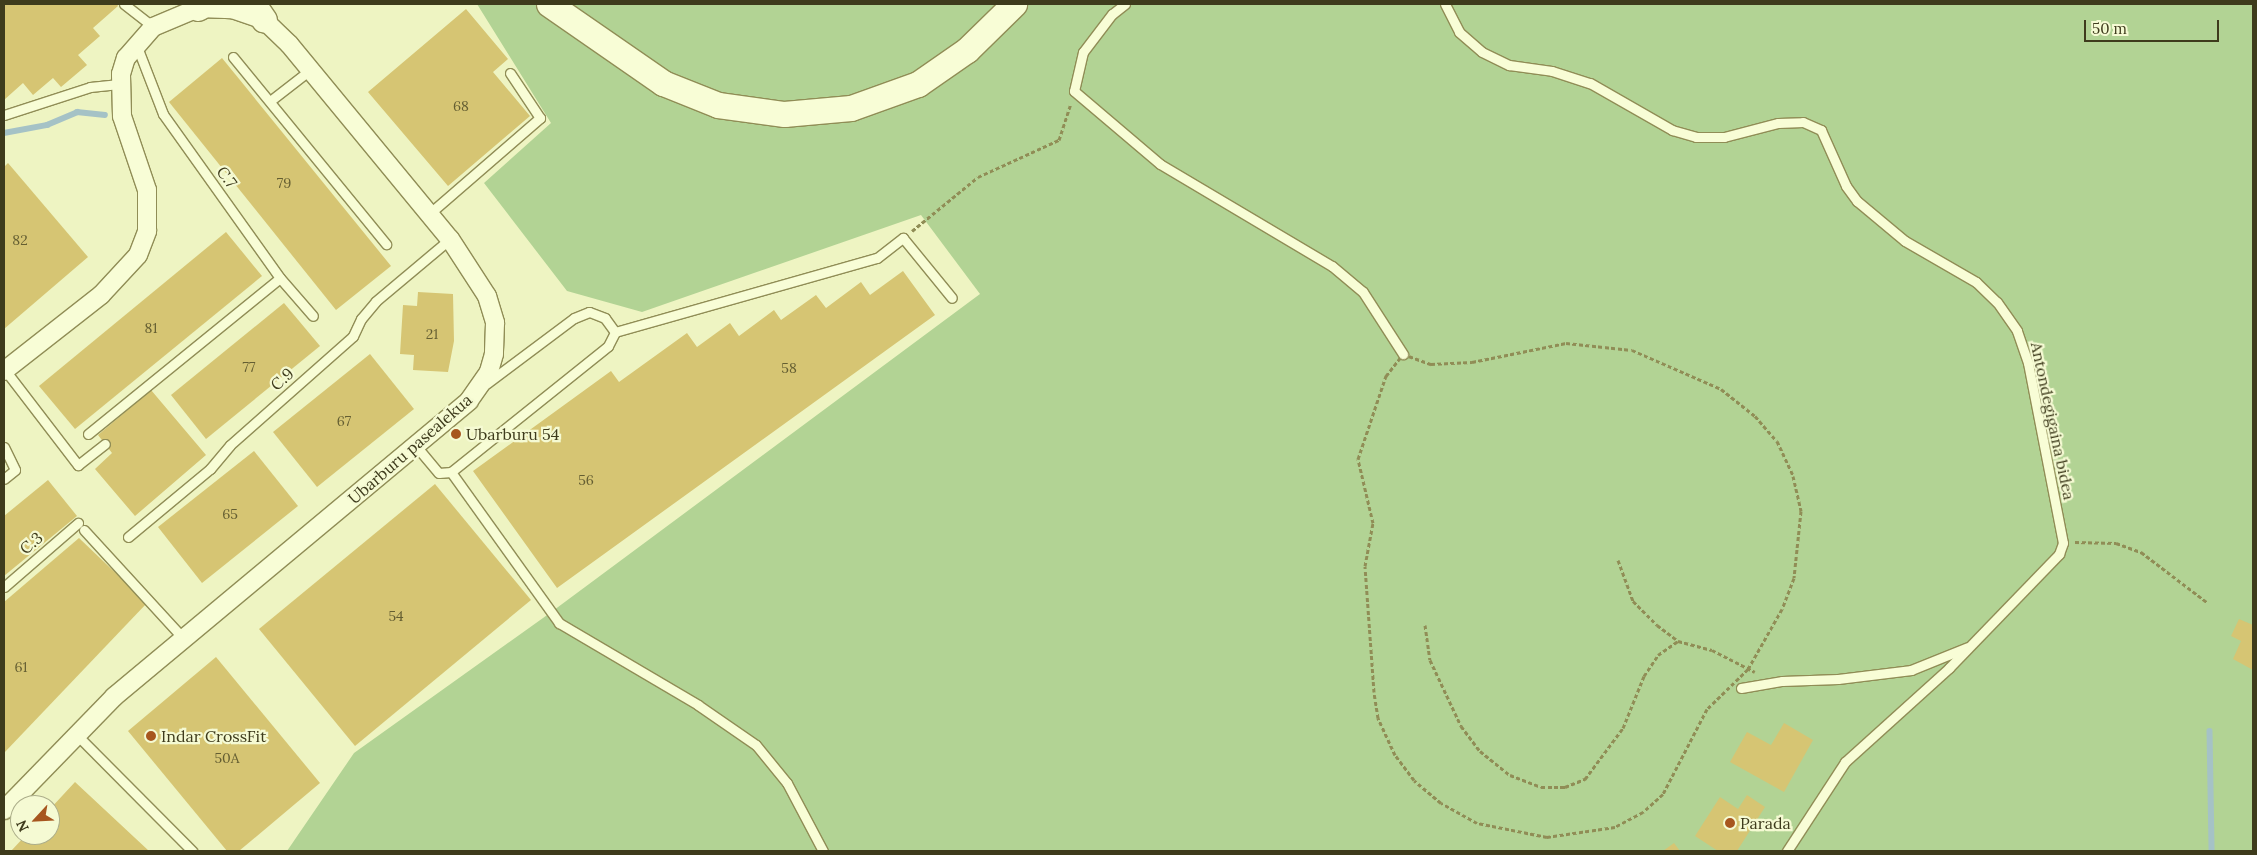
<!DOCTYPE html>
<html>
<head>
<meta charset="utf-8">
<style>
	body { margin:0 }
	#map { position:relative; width:2257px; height:855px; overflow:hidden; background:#eef4c2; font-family:Lora,serif }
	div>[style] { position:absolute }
	.green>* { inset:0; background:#b2d394 }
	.stream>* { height:5.5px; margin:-2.75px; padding:0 2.75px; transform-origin:2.75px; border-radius:2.75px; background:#a5c2c6 }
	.building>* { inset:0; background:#d6c573 }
	.path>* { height:3px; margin-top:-1.5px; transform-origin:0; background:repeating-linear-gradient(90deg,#908d56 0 4px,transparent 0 6.5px) }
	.roads { filter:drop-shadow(1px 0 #908d56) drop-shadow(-1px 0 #908d56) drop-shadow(0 1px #908d56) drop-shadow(0 -1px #908d56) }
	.lane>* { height:9px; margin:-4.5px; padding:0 4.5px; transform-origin:4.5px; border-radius:4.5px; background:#f8fdd6 }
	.street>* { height:18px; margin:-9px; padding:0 9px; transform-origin:9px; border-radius:9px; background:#f8fdd6 }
	.secondary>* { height:25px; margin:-12.5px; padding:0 12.5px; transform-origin:12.5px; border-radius:12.5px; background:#f8fdd6 }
	.dots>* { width:14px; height:14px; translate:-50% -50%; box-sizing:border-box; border:2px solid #f5fad3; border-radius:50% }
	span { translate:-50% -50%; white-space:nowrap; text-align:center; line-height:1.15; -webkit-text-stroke:4.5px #f5fad3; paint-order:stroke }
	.number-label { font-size:14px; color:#645e32 }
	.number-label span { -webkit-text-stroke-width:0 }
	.street-label { font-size:16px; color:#3e3b1c }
	.poi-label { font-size:16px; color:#3e3b1c }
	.left { translate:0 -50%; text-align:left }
	.frame { position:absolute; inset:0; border:5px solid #3e3b1c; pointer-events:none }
	.north { position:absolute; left:10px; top:795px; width:50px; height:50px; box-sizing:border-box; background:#f5fad3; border:1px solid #acae8a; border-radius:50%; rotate:245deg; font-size:14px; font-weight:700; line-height:20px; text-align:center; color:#3e3b1c }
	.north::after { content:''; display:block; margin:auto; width:18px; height:22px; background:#a7561e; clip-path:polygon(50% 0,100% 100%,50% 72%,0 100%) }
	.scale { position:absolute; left:2084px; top:20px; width:135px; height:22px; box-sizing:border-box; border:2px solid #3e3b1c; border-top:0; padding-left:6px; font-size:15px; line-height:18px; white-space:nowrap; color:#3e3b1c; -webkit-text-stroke:4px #f5fad3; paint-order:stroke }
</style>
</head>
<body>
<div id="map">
	<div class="green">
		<div style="clip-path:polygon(477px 4px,2253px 4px,2253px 851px,287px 851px,354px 753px,550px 613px,980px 294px,921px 215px,642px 312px,567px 291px,484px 183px,551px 123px)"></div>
	</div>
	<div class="stream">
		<div style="left:4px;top:133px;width:44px;rotate:-10.5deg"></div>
		<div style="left:47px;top:125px;width:33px;rotate:-23deg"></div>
		<div style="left:77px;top:112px;width:28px;rotate:6deg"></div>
		<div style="left:2210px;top:731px;width:120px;rotate:89deg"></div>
	</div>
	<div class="building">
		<div style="clip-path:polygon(4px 4px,117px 4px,118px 6px,93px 28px,100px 36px,78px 55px,87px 65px,61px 87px,53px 78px,33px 95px,23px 83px,4px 100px)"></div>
		<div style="clip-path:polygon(466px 9px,508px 59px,493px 72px,530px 116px,448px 186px,368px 92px)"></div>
		<div style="clip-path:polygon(222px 58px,391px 266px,336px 310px,169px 102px)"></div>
		<div style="clip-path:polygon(8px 163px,88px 257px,4px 329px,4px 167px)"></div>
		<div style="clip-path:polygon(226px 232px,262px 276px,75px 429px,39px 386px)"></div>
		<div style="clip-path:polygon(903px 271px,935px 315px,557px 588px,473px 471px,611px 371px,619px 382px,687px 333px,697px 347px,730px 323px,739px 336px,774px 310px,781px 320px,816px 295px,826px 308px,861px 282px,870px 295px)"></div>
		<div style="clip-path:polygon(418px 292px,453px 294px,454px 341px,448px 372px,413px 370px,414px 355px,400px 354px,403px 305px,417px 306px)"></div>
		<div style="clip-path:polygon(284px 303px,320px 346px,206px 439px,171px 395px)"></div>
		<div style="clip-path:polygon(370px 354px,414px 409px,317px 487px,273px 432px)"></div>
		<div style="clip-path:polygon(151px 390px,206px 455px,135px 516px,95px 469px,112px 453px,98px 435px)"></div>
		<div style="clip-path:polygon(254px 451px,298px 506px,202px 583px,158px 527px)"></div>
		<div style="clip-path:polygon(48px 480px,77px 516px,4px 576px,4px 516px)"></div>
		<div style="clip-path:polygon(435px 484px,531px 600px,355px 746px,259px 629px)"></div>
		<div style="clip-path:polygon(79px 538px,147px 603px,4px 753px,4px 602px)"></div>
		<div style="clip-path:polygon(2239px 619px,2253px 625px,2253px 670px,2233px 659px,2241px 641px,2231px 636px)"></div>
		<div style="clip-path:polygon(216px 657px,320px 783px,239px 851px,227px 851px,128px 731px)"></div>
		<div style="clip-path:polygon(1784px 723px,1813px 740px,1784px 792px,1730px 762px,1747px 732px,1771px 745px)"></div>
		<div style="clip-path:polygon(75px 782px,149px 851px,11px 851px,26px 835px,50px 835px,50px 809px)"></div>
		<div style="clip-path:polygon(1747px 795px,1765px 807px,1737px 851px,1718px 851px,1695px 836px,1720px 797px,1738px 809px)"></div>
		<div style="clip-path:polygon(1674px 843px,1680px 851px,1663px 851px)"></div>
	</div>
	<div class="path">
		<div style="left:912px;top:231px;width:85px;rotate:-39.3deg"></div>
		<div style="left:978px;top:177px;width:89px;rotate:-24.6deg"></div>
		<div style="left:1059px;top:140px;width:38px;rotate:-72deg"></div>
		<div style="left:1566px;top:343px;width:66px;rotate:6.1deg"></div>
		<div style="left:1632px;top:350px;width:97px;rotate:23.7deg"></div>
		<div style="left:1721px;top:389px;width:43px;rotate:38.5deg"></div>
		<div style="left:1755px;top:416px;width:33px;rotate:49deg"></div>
		<div style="left:1777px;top:441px;width:38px;rotate:65deg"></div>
		<div style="left:1793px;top:476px;width:36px;rotate:77deg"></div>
		<div style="left:1801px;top:511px;width:67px;rotate:96deg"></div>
		<div style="left:1794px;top:578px;width:33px;rotate:111deg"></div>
		<div style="left:1782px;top:609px;width:69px;rotate:119.5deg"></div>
		<div style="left:1748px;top:669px;width:57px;rotate:135.7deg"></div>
		<div style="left:1707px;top:709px;width:96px;rotate:117.4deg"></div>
		<div style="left:1663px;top:794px;width:27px;rotate:138deg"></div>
		<div style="left:1643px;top:812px;width:32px;rotate:152deg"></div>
		<div style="left:1615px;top:827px;width:69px;rotate:171.6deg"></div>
		<div style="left:1547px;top:837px;width:71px;rotate:-168.7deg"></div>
		<div style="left:1477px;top:823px;width:41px;rotate:-150.9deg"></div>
		<div style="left:1441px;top:803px;width:35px;rotate:-140deg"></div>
		<div style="left:1414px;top:780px;width:31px;rotate:-127deg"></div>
		<div style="left:1395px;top:755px;width:41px;rotate:-114.7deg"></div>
		<div style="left:1378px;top:718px;width:26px;rotate:-99deg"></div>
		<div style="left:1374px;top:692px;width:126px;rotate:-94.1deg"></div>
		<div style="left:1365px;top:566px;width:44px;rotate:-79.5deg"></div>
		<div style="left:1373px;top:523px;width:66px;rotate:-103.2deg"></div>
		<div style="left:1358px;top:459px;width:88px;rotate:-71.4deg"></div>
		<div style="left:1386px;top:376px;width:28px;rotate:-52deg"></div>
		<div style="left:1403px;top:354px;width:30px;rotate:20deg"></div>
		<div style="left:1431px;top:364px;width:41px;rotate:-2.8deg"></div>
		<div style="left:1472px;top:362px;width:96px;rotate:-11.4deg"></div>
		<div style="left:2075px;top:542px;width:41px;rotate:1.4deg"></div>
		<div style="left:2116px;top:543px;width:27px;rotate:20deg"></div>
		<div style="left:2141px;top:552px;width:84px;rotate:37.3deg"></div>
		<div style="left:1618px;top:560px;width:44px;rotate:69.9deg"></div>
		<div style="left:1633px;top:601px;width:34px;rotate:45deg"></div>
		<div style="left:1657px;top:625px;width:26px;rotate:37deg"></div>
		<div style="left:1678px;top:641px;width:35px;rotate:15deg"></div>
		<div style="left:1712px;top:650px;width:48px;rotate:27.1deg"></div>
		<div style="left:1425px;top:625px;width:35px;rotate:82deg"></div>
		<div style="left:1430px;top:660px;width:73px;rotate:64.8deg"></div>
		<div style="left:1461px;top:726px;width:31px;rotate:53deg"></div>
		<div style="left:1480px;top:751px;width:38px;rotate:39deg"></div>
		<div style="left:1510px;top:775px;width:33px;rotate:21deg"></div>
		<div style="left:1541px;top:787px;width:24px"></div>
		<div style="left:1565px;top:787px;width:22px;rotate:-22deg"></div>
		<div style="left:1585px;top:779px;width:64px;rotate:-53.3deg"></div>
		<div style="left:1623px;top:728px;width:56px;rotate:-68deg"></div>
		<div style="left:1644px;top:676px;width:25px;rotate:-56deg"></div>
		<div style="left:1658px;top:655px;width:24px;rotate:-35deg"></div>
	</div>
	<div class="roads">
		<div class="lane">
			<div style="left:124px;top:4px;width:37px;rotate:38deg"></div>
			<div style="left:1125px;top:4px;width:16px;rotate:142deg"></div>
			<div style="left:1112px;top:14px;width:48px;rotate:127.3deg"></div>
			<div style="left:1083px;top:52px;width:40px;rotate:103deg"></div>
			<div style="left:1074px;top:91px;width:113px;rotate:40.3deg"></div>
			<div style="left:1160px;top:164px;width:200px;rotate:30.7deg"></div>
			<div style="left:1332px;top:266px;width:40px;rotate:40deg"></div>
			<div style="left:1363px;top:292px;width:74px;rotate:57.2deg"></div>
			<div style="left:1445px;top:4px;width:31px;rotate:63deg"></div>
			<div style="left:1459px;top:32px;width:30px;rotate:41deg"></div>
			<div style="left:1482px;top:52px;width:30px;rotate:26deg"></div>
			<div style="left:1509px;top:65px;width:43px;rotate:7.9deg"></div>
			<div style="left:1552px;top:71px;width:40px;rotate:18deg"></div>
			<div style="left:1590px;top:83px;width:95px;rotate:29.8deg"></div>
			<div style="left:1672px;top:130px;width:25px;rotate:16deg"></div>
			<div style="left:1696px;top:137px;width:28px"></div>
			<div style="left:1724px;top:137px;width:56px;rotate:-14.5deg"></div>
			<div style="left:1778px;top:123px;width:25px;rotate:-2deg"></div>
			<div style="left:1803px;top:122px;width:20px;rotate:24deg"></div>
			<div style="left:1821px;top:130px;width:61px;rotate:65.9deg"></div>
			<div style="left:1846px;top:186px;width:19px;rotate:54deg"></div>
			<div style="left:1857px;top:201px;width:62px;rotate:39.8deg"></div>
			<div style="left:1905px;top:241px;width:82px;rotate:30deg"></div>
			<div style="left:1976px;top:282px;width:29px;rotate:44deg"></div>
			<div style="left:1997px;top:302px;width:35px;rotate:55deg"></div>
			<div style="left:2017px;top:331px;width:34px;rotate:71deg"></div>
			<div style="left:2028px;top:363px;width:183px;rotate:79deg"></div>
			<div style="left:2063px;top:543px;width:12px;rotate:110deg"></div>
			<div style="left:2059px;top:554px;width:158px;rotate:134deg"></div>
			<div style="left:1949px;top:668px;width:140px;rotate:137.9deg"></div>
			<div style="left:1845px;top:762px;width:106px;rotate:123.1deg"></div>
			<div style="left:136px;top:44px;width:75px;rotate:68.9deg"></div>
			<div style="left:163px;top:114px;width:201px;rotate:54.5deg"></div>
			<div style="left:280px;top:278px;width:50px;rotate:49deg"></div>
			<div style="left:233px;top:57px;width:242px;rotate:50.7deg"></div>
			<div style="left:270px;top:101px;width:51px;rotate:-37.8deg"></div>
			<div style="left:4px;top:115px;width:90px;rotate:-18deg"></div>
			<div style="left:90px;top:87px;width:29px;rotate:-6deg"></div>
			<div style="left:429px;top:214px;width:147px;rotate:-40.9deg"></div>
			<div style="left:540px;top:118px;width:54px;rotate:-123.7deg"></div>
			<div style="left:615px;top:332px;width:272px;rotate:-15.8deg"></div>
			<div style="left:877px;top:258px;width:33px;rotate:-38deg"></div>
			<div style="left:903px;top:238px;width:77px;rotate:50.8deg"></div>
			<div style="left:5px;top:370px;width:120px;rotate:52.5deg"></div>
			<div style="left:78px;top:465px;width:34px;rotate:-38deg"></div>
			<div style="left:88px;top:434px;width:247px;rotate:-39.1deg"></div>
			<div style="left:416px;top:446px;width:35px;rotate:50deg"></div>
			<div style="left:439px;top:473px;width:12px;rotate:-5deg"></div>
			<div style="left:451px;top:472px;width:201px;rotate:-38.7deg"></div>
			<div style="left:608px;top:346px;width:16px;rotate:-63deg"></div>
			<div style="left:615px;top:332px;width:17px;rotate:-126deg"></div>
			<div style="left:605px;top:318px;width:17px;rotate:-159deg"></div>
			<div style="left:589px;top:312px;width:16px;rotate:158deg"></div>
			<div style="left:574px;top:318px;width:109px;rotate:143.2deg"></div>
			<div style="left:4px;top:447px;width:25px;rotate:64deg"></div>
			<div style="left:15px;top:470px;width:14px;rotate:141deg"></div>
			<div style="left:451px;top:472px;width:186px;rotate:54.4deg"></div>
			<div style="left:559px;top:623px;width:161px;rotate:30.5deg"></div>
			<div style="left:698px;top:705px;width:70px;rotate:34.6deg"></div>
			<div style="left:756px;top:745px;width:49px;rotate:50.8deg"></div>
			<div style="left:787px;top:783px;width:77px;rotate:62.1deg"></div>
			<div style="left:84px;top:530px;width:148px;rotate:47.5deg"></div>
			<div style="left:128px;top:537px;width:107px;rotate:-39.7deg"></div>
			<div style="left:210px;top:469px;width:31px;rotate:-50deg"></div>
			<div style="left:230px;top:445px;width:164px;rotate:-41.5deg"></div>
			<div style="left:353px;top:336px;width:19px;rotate:-65deg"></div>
			<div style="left:361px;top:319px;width:23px;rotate:-50deg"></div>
			<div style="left:376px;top:301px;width:97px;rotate:-40deg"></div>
			<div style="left:4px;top:587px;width:98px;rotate:-40.9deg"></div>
			<div style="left:1741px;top:688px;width:42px;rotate:-9.7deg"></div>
			<div style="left:1782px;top:681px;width:56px;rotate:-2deg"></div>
			<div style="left:1838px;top:679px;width:74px;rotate:-7deg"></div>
			<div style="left:1911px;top:670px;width:61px;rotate:-22deg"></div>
			<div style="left:76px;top:734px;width:165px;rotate:45.2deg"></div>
		</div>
		<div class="street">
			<div style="left:4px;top:371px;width:123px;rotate:-38.1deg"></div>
			<div style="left:101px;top:295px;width:54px;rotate:-47.2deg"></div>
			<div style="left:138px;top:255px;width:26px;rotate:-69deg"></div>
			<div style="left:147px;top:231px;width:41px;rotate:-90deg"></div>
			<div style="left:147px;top:190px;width:78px;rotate:-108.7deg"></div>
			<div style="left:122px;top:116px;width:42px;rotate:-91.4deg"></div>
			<div style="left:121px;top:74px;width:17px;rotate:-73deg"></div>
			<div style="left:126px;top:58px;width:41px;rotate:-48.9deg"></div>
			<div style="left:153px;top:27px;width:49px;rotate:-22.9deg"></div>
			<div style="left:198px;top:8px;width:34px;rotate:2deg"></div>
			<div style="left:232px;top:9px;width:34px;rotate:19deg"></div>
			<div style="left:264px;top:20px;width:35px;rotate:44deg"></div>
			<div style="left:289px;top:44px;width:253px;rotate:50.5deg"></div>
			<div style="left:450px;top:239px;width:68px;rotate:57deg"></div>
			<div style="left:487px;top:296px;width:28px;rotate:73deg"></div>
			<div style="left:495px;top:323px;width:31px;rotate:92deg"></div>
			<div style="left:494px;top:354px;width:19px;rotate:106deg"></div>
			<div style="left:489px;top:372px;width:35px;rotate:125deg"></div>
			<div style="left:469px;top:401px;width:462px;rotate:140.2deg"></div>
			<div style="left:114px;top:697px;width:158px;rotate:134.2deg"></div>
		</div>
		<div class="secondary">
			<div style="left:253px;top:4px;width:19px;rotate:55deg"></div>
			<div style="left:549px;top:4px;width:139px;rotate:34.7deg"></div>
			<div style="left:663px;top:83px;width:59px;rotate:21.8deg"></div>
			<div style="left:718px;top:105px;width:67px;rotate:7.8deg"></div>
			<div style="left:784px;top:114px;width:67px;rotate:-5.1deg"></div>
			<div style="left:851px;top:108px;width:71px;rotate:-19.7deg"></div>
			<div style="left:918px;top:84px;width:60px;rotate:-34.8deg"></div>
			<div style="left:967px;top:50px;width:66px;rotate:-44.4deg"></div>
			<div style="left:198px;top:8px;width:7px;rotate:-34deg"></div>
		</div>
	</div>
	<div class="dots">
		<div style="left:456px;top:434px;background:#a7561e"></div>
		<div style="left:151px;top:736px;background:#a7561e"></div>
		<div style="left:1730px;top:823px;background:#a7561e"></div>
	</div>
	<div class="number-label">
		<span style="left:461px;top:106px">68</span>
		<span style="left:284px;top:183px">79</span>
		<span style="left:20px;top:240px">82</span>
		<span style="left:151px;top:328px">81</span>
		<span style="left:432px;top:334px">21</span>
		<span style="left:249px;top:367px">77</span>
		<span style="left:789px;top:368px">58</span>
		<span style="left:344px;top:421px">67</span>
		<span style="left:586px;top:480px">56</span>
		<span style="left:230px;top:514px">65</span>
		<span style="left:396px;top:616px">54</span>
		<span style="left:21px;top:667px">61</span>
		<span style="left:227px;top:758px">50A</span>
	</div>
	<div class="street-label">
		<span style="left:227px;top:177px;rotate:54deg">C.7</span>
		<span style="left:282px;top:379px;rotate:-42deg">C.9</span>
		<span style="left:2053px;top:421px;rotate:78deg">Antondegigaina bidea</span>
		<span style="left:410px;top:449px;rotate:-41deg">Ubarburu pasealekua</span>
		<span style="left:31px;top:543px;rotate:-41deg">C.3</span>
	</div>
	<div class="poi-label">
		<span class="left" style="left:466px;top:434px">Ubarburu 54</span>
		<span class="left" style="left:161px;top:736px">Indar CrossFit</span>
		<span class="left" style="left:1740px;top:823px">Parada</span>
	</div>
	<div class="frame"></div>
	<div class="north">N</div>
	<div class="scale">50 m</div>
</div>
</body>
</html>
